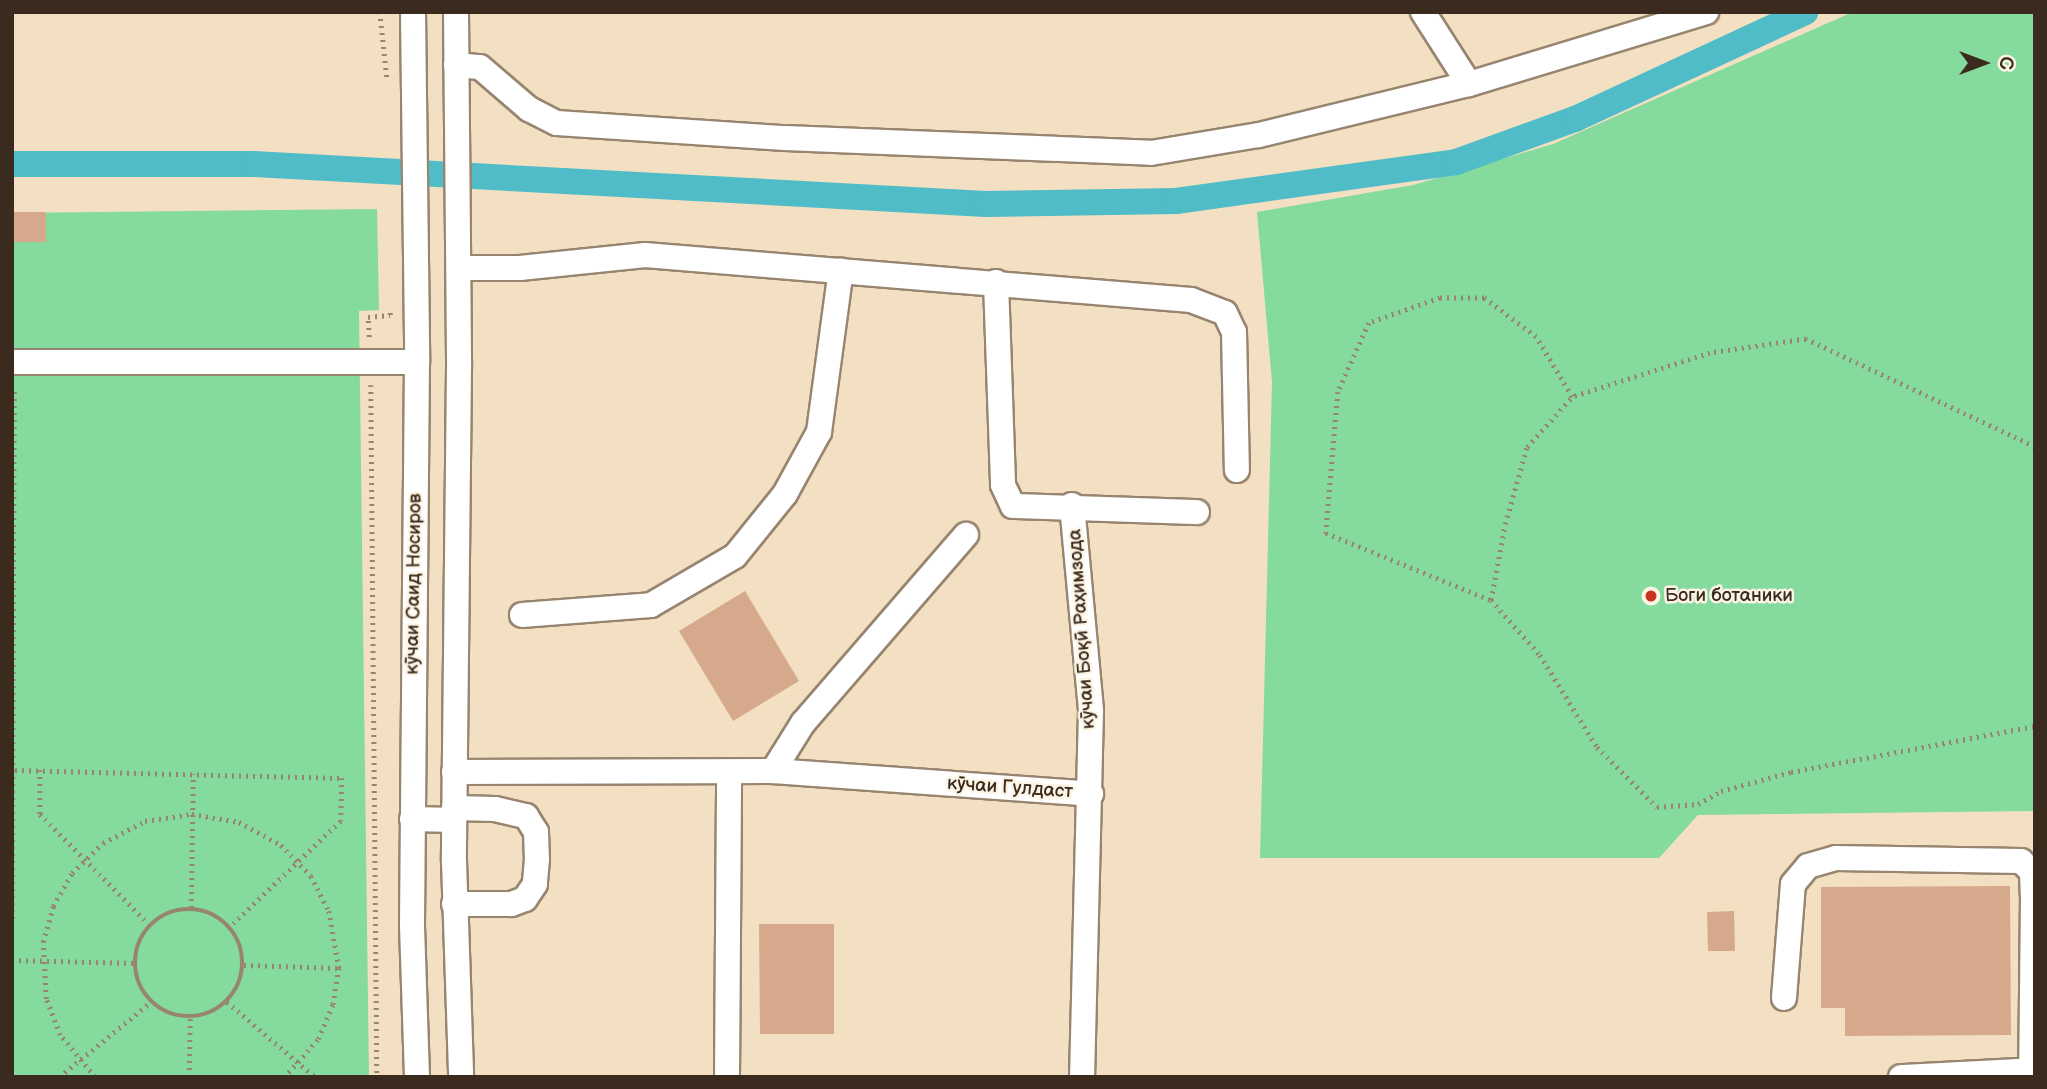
<!DOCTYPE html>
<html>
<head>
<meta charset="utf-8">
<style>
	body { margin:0 }
	#map { position:relative; width:2047px; height:1089px; overflow:hidden; background:#f3e0c3; font-family:"Balsamiq Sans",sans-serif }
	div>[style] { position:absolute }
	.green>* { inset:0; background:#85da9d }
	.canal>* { height:26px; margin:-13px; padding:0 13px; transform-origin:13px; border-radius:13px; background:#4fbcc8 }
	.building>* { inset:0; background:#d7a98c }
	.path>* { height:4.5px; margin-top:-2.25px; transform-origin:0; background:repeating-linear-gradient(90deg,#978570 0 2px,transparent 0 7px) }
	.path>.ring { margin:-2.25px; padding:0; box-sizing:content-box; background:none; border:4.5px solid #978570; border-radius:50% }
	.roads { filter:drop-shadow(2px 0 #978570) drop-shadow(-2px 0 #978570) drop-shadow(0 2px #978570) drop-shadow(0 -2px #978570) }
	.minor>* { height:24px; margin:-12px; padding:0 12px; transform-origin:12px; border-radius:12px; background:#fff }
	.dots>* { width:19px; height:19px; translate:-50% -50%; box-sizing:border-box; border:4px solid #fcf5e5; border-radius:50% }
	span { translate:-50% -50%; white-space:nowrap; text-align:center; line-height:1.15; -webkit-text-stroke:5px #fcf5e5; paint-order:stroke }
	.street-label { font-size:19px; color:#3b2a1e }
	.poi-label { font-size:19px; color:#3b2a1e }
	.left { translate:0 -50%; text-align:left }
	.frame { position:absolute; inset:0; border:14px solid #3b2a1e; pointer-events:none }
	.north { position:absolute; left:1949px; top:28px; width:70px; height:70px; -webkit-text-stroke:5px #fcf5e5; paint-order:stroke; rotate:90deg; font-size:19px; font-weight:700; line-height:28px; text-align:center; color:#3b2a1e }
	.north::after { content:''; display:block; margin:auto; width:24px; height:32px; background:#3b2a1e; clip-path:polygon(50% 0,100% 100%,50% 72%,0 100%) }
</style>
</head>
<body>
<div id="map">
	<div class="green">
		<div style="clip-path:polygon(1853px 12px,2035px 12px,2035px 811px,1698px 815px,1659px 858px,1260px 858px,1272px 382px,1257px 212px,1413px 185px,1553px 144px)"></div>
		<div style="clip-path:polygon(377px 209px,379px 310px,359px 311px,369px 1077px,12px 1077px,12px 213px)"></div>
	</div>
	<div class="canal">
		<div style="left:12px;top:164px;width:241px"></div>
		<div style="left:253px;top:164px;width:734px;rotate:3.12deg"></div>
		<div style="left:986px;top:204px;width:190px;rotate:-0.9deg"></div>
		<div style="left:1176px;top:201px;width:283px;rotate:-7.9deg"></div>
		<div style="left:1456px;top:162px;width:127px;rotate:-19.9deg"></div>
		<div style="left:1575px;top:119px;width:254px;rotate:-24.9deg"></div>
	</div>
	<div class="building">
		<div style="clip-path:polygon(12px 212px,46px 212px,46px 242px,12px 242px)"></div>
		<div style="clip-path:polygon(745px 591px,799px 681px,733px 721px,679px 631px)"></div>
		<div style="clip-path:polygon(2010px 886px,2011px 1035px,1845px 1036px,1845px 1008px,1821px 1008px,1821px 887px)"></div>
		<div style="clip-path:polygon(1734px 911px,1735px 951px,1708px 951px,1707px 912px)"></div>
		<div style="clip-path:polygon(759px 924px,834px 924px,834px 1034px,760px 1034px)"></div>
	</div>
	<div class="path">
		<div style="left:380px;top:12px;width:66px;rotate:83.9deg"></div>
		<div style="left:369px;top:337px;width:20px;rotate:-93deg"></div>
		<div style="left:368px;top:317px;width:22px;rotate:-5deg"></div>
		<div style="left:390px;top:315px;width:4px;rotate:-90deg"></div>
		<div style="left:371px;top:385px;width:692px;rotate:89.5deg"></div>
		<div style="left:2035px;top:447px;width:253px;rotate:-154.8deg"></div>
		<div style="left:1806px;top:339px;width:97px;rotate:171.7deg"></div>
		<div style="left:1710px;top:353px;width:145px;rotate:162.3deg"></div>
		<div style="left:1572px;top:397px;width:70px;rotate:-121deg"></div>
		<div style="left:1536px;top:337px;width:65px;rotate:-143.1deg"></div>
		<div style="left:1484px;top:298px;width:44px;rotate:180deg"></div>
		<div style="left:1440px;top:298px;width:75px;rotate:160.6deg"></div>
		<div style="left:1369px;top:323px;width:76px;rotate:114.2deg"></div>
		<div style="left:1338px;top:392px;width:142px;rotate:94.9deg"></div>
		<div style="left:1326px;top:533px;width:178px;rotate:22.1deg"></div>
		<div style="left:1491px;top:600px;width:74px;rotate:48.3deg"></div>
		<div style="left:1540px;top:655px;width:108px;rotate:58.2deg"></div>
		<div style="left:1597px;top:747px;width:85px;rotate:45deg"></div>
		<div style="left:1657px;top:807px;width:41px;rotate:-4.2deg"></div>
		<div style="left:1698px;top:804px;width:26px;rotate:-29deg"></div>
		<div style="left:1721px;top:791px;width:73px;rotate:-15.2deg"></div>
		<div style="left:1791px;top:772px;width:248px;rotate:-10.7deg"></div>
		<div style="left:1491px;top:600px;width:77px;rotate:-79.6deg"></div>
		<div style="left:1505px;top:524px;width:80px;rotate:-74.1deg"></div>
		<div style="left:1527px;top:447px;width:67px;rotate:-48deg"></div>
		<div style="left:15px;top:770px;width:327px;rotate:1.4deg"></div>
		<div style="left:342px;top:778px;width:43px;rotate:91.3deg"></div>
		<div style="left:341px;top:821px;width:153px;rotate:136.3deg"></div>
		<div style="left:40px;top:770px;width:44px;rotate:90deg"></div>
		<div style="left:40px;top:814px;width:156px;rotate:45.3deg"></div>
		<div style="left:191px;top:908px;width:134px;rotate:-89.1deg"></div>
		<div class="ring" style="left:135px;top:909px;width:103.5px;height:103.5px"></div>
		<div style="left:12px;top:919px;width:531px;rotate:-89.78deg"></div>
		<div style="left:12px;top:960px;width:123px;rotate:1.4deg"></div>
		<div style="left:244px;top:965px;width:95px;rotate:1.8deg"></div>
		<div style="left:227px;top:1002px;width:116px;rotate:40.4deg"></div>
		<div style="left:59px;top:1077px;width:119px;rotate:-39.2deg"></div>
		<div style="left:95px;top:1077px;width:55px;rotate:-129.8deg"></div>
		<div style="left:60px;top:1035px;width:39px;rotate:-111deg"></div>
		<div style="left:46px;top:999px;width:57px;rotate:-93deg"></div>
		<div style="left:43px;top:942px;width:37px;rotate:-74deg"></div>
		<div style="left:53px;top:906px;width:38px;rotate:-60deg"></div>
		<div style="left:72px;top:873px;width:43px;rotate:-44.1deg"></div>
		<div style="left:103px;top:843px;width:47px;rotate:-27.6deg"></div>
		<div style="left:145px;top:821px;width:48px;rotate:-8.5deg"></div>
		<div style="left:192px;top:814px;width:48px;rotate:9.7deg"></div>
		<div style="left:239px;top:822px;width:48px;rotate:28.7deg"></div>
		<div style="left:281px;top:845px;width:43px;rotate:45.9deg"></div>
		<div style="left:311px;top:876px;width:39px;rotate:63deg"></div>
		<div style="left:329px;top:911px;width:58px;rotate:80deg"></div>
		<div style="left:339px;top:968px;width:37px;rotate:99deg"></div>
		<div style="left:333px;top:1005px;width:38px;rotate:113deg"></div>
		<div style="left:318px;top:1040px;width:50px;rotate:131.7deg"></div>
		<div style="left:189px;top:1077px;width:60px;rotate:-89deg"></div>
	</div>
	<div class="roads">
		<div class="minor">
			<div style="left:413px;top:12px;width:350px;rotate:89.3deg"></div>
			<div style="left:417px;top:362px;width:564px;rotate:90.51deg"></div>
			<div style="left:412px;top:926px;width:151px;rotate:88.1deg"></div>
			<div style="left:456px;top:12px;width:356px;rotate:89.5deg"></div>
			<div style="left:459px;top:368px;width:493px;rotate:90.6deg"></div>
			<div style="left:454px;top:861px;width:216px;rotate:88.1deg"></div>
			<div style="left:1423px;top:12px;width:85px;rotate:57.4deg"></div>
			<div style="left:456px;top:65px;width:24px;rotate:5deg"></div>
			<div style="left:480px;top:67px;width:65px;rotate:40.6deg"></div>
			<div style="left:529px;top:109px;width:31px;rotate:27deg"></div>
			<div style="left:557px;top:123px;width:228px;rotate:3.8deg"></div>
			<div style="left:785px;top:138px;width:366px;rotate:2.3deg"></div>
			<div style="left:1151px;top:153px;width:109px;rotate:-9.5deg"></div>
			<div style="left:1259px;top:135px;width:216px;rotate:-13.7deg"></div>
			<div style="left:1469px;top:84px;width:248px;rotate:-16.9deg"></div>
			<div style="left:459px;top:268px;width:61px"></div>
			<div style="left:520px;top:268px;width:126px;rotate:-5.9deg"></div>
			<div style="left:645px;top:255px;width:548px;rotate:4.71deg"></div>
			<div style="left:1191px;top:300px;width:36px;rotate:21deg"></div>
			<div style="left:1225px;top:313px;width:21px;rotate:65deg"></div>
			<div style="left:1234px;top:332px;width:138px;rotate:88.8deg"></div>
			<div style="left:996px;top:282px;width:203px;rotate:88deg"></div>
			<div style="left:1003px;top:485px;width:23px;rotate:65deg"></div>
			<div style="left:1013px;top:506px;width:184px;rotate:1.9deg"></div>
			<div style="left:12px;top:362px;width:405px"></div>
			<div style="left:1072px;top:505px;width:207px;rotate:84.7deg"></div>
			<div style="left:1091px;top:711px;width:366px;rotate:91.4deg"></div>
			<div style="left:522px;top:615px;width:129px;rotate:-4.4deg"></div>
			<div style="left:651px;top:605px;width:97px;rotate:-30.3deg"></div>
			<div style="left:735px;top:556px;width:80px;rotate:-51.1deg"></div>
			<div style="left:785px;top:494px;width:71px;rotate:-61.3deg"></div>
			<div style="left:819px;top:432px;width:163px;rotate:-82.3deg"></div>
			<div style="left:773px;top:771px;width:57px;rotate:-58deg"></div>
			<div style="left:803px;top:723px;width:249px;rotate:-49.1deg"></div>
			<div style="left:454px;top:772px;width:319px;rotate:-0.2deg"></div>
			<div style="left:773px;top:771px;width:319px;rotate:4.1deg"></div>
			<div style="left:454px;top:808px;width:41px;rotate:1.4deg"></div>
			<div style="left:495px;top:809px;width:32px;rotate:13deg"></div>
			<div style="left:526px;top:816px;width:19px;rotate:58deg"></div>
			<div style="left:536px;top:832px;width:27px;rotate:88deg"></div>
			<div style="left:537px;top:859px;width:25px;rotate:95deg"></div>
			<div style="left:535px;top:884px;width:18px;rotate:124deg"></div>
			<div style="left:525px;top:899px;width:15px;rotate:160deg"></div>
			<div style="left:511px;top:904px;width:57px;rotate:180deg"></div>
			<div style="left:412px;top:819px;width:42px;rotate:1.4deg"></div>
			<div style="left:1784px;top:998px;width:114px;rotate:-85.5deg"></div>
			<div style="left:1793px;top:884px;width:23px;rotate:-50deg"></div>
			<div style="left:1808px;top:866px;width:29px;rotate:-16deg"></div>
			<div style="left:1836px;top:858px;width:185px;rotate:0.9deg"></div>
			<div style="left:2021px;top:861px;width:16px;rotate:45deg"></div>
			<div style="left:2032px;top:872px;width:25px;rotate:88deg"></div>
			<div style="left:2033px;top:897px;width:180px;rotate:90.6deg"></div>
			<div style="left:727px;top:1077px;width:304px;rotate:-89.6deg"></div>
			<div style="left:1901px;top:1077px;width:134px;rotate:-3deg"></div>
		</div>
	</div>
	<div class="dots">
		<div style="left:1651px;top:596px;background:#c8321e"></div>
	</div>
	<div class="street-label">
		<span style="left:414px;top:584px;rotate:-89deg">кӯчаи Саид Носиров</span>
		<span style="left:1082px;top:629px;rotate:-94deg">кӯчаи Боқӣ Раҳимзода</span>
		<span style="left:1010px;top:788px;rotate:4deg">кӯчаи Гулдаст</span>
	</div>
	<div class="poi-label">
		<span class="left" style="left:1665px;top:596px">Боги ботаники</span>
	</div>
	<div class="frame"></div>
	<div class="north">С</div>
</div>
</body>
</html>
